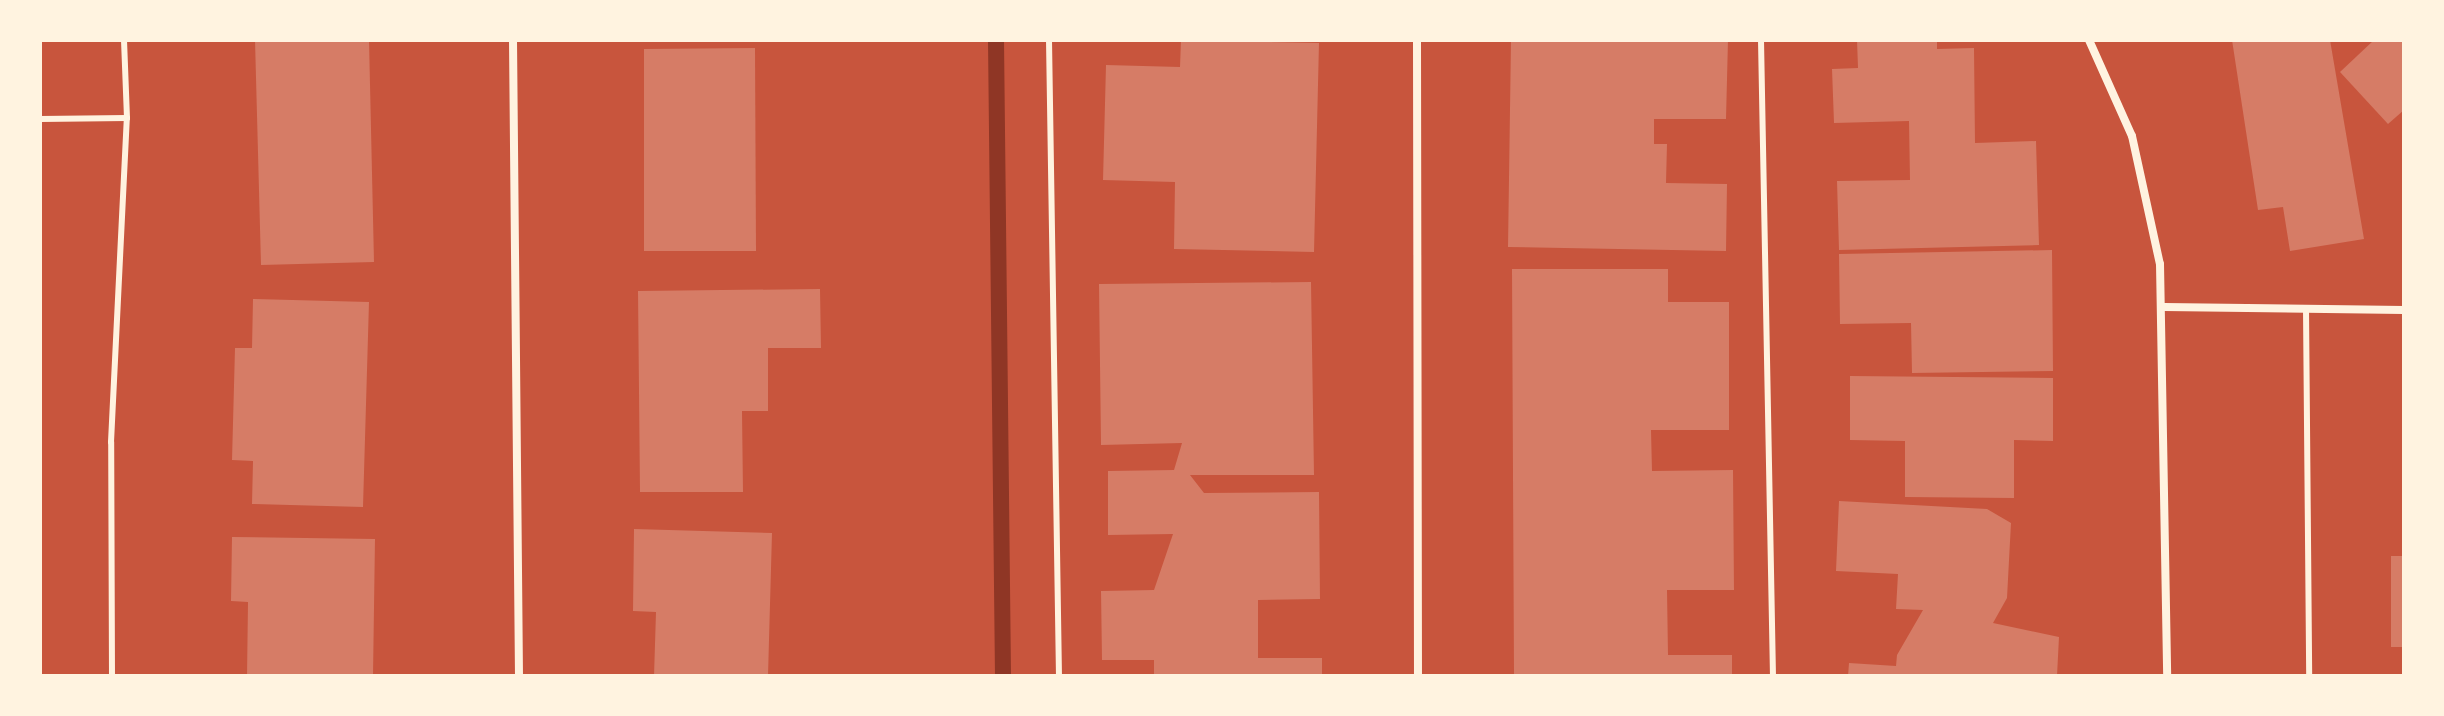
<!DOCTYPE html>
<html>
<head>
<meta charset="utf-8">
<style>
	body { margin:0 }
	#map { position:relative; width:2444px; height:716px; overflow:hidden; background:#c8553d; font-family:"Golos Text",sans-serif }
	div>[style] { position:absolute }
	.stream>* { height:16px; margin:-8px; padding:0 8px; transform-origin:8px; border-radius:8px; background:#8f3625 }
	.building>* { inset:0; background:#d67c66 }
	.service>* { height:6px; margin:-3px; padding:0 3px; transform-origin:3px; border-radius:3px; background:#fff3e0 }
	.minor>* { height:8px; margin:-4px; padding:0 4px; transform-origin:4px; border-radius:4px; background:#fff3e0 }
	span { translate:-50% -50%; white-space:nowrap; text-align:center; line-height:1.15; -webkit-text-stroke:6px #fff3e0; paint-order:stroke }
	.frame { position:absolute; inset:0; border:42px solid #fff3e0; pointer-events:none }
</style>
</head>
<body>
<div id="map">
	<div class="stream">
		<div style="left:996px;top:40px;width:636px;rotate:89.37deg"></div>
	</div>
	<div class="building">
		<div style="clip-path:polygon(255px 40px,369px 40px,374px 262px,261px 265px)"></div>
		<div style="clip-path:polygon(1181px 40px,1319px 43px,1314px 252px,1174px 249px,1175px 182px,1103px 180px,1106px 65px,1180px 67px)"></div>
		<div style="clip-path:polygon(1511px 40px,1728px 40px,1726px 119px,1654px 119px,1654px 144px,1667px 144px,1666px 183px,1727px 184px,1726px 251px,1508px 247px)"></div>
		<div style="clip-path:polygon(1857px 40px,1937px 40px,1937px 49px,1974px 48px,1975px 143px,2036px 141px,2039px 245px,1839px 250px,1837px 181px,1910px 180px,1909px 121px,1834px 123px,1832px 69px,1858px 68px)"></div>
		<div style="clip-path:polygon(2232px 40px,2330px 40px,2364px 239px,2290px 251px,2283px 207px,2258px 210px)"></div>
		<div style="clip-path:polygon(2374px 40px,2404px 40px,2404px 110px,2388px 124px,2340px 72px)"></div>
		<div style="clip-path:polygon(755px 48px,756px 251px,644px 251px,644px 49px)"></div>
		<div style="clip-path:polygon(2052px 250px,2053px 371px,1912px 373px,1911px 323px,1840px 324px,1839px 254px)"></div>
		<div style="clip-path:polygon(1512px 269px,1668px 269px,1668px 302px,1729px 302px,1729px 430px,1651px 430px,1652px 471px,1733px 470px,1734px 590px,1667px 590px,1668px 655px,1732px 655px,1732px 676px,1514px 676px)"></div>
		<div style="clip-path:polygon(1311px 282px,1314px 475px,1190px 475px,1204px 493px,1319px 492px,1320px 599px,1258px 600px,1258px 658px,1322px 658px,1322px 676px,1154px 676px,1154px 660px,1102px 660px,1101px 591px,1154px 590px,1173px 534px,1108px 535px,1108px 471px,1174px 470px,1182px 443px,1101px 445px,1099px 284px)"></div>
		<div style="clip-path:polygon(820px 289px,821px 348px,768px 348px,768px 411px,742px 411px,743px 492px,640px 492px,638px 291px)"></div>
		<div style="clip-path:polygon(253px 299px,369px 302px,363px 507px,252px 504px,253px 461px,232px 460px,235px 348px,252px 348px)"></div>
		<div style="clip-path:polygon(1850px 376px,2053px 378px,2053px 441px,2014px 440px,2014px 498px,1905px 497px,1905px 441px,1850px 440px)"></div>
		<div style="clip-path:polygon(1839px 501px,1987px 509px,2011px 523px,2007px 598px,1993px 623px,2059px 637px,2057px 676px,1848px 676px,1849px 663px,1896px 666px,1897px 655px,1923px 610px,1896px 609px,1898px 574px,1836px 571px)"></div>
		<div style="clip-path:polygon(634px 529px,772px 533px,768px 676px,654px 676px,656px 612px,633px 611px)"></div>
		<div style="clip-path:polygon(232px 537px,375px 539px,373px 676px,247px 676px,248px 602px,231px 601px)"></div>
		<div style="clip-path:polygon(2391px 556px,2404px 556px,2404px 647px,2391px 647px)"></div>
	</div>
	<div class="service">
		<div style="left:1049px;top:40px;width:636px;rotate:89.1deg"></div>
		<div style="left:1761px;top:40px;width:636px;rotate:88.92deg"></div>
		<div style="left:40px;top:119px;width:87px;rotate:-0.7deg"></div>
		<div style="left:2306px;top:309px;width:367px;rotate:89.5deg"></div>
		<div style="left:112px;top:676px;width:234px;rotate:-90.2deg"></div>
		<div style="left:111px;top:442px;width:324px;rotate:-87.2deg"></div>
		<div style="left:127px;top:118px;width:78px;rotate:-92.2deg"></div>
	</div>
	<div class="minor">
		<div style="left:513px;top:40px;width:636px;rotate:89.46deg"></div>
		<div style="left:1417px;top:40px;width:636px;rotate:89.91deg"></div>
		<div style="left:2089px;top:40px;width:105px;rotate:65.9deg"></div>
		<div style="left:2132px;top:136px;width:131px;rotate:77.7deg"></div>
		<div style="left:2160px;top:264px;width:412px;rotate:89deg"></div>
		<div style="left:2164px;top:307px;width:240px;rotate:0.7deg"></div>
	</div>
	<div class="frame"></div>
</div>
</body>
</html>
